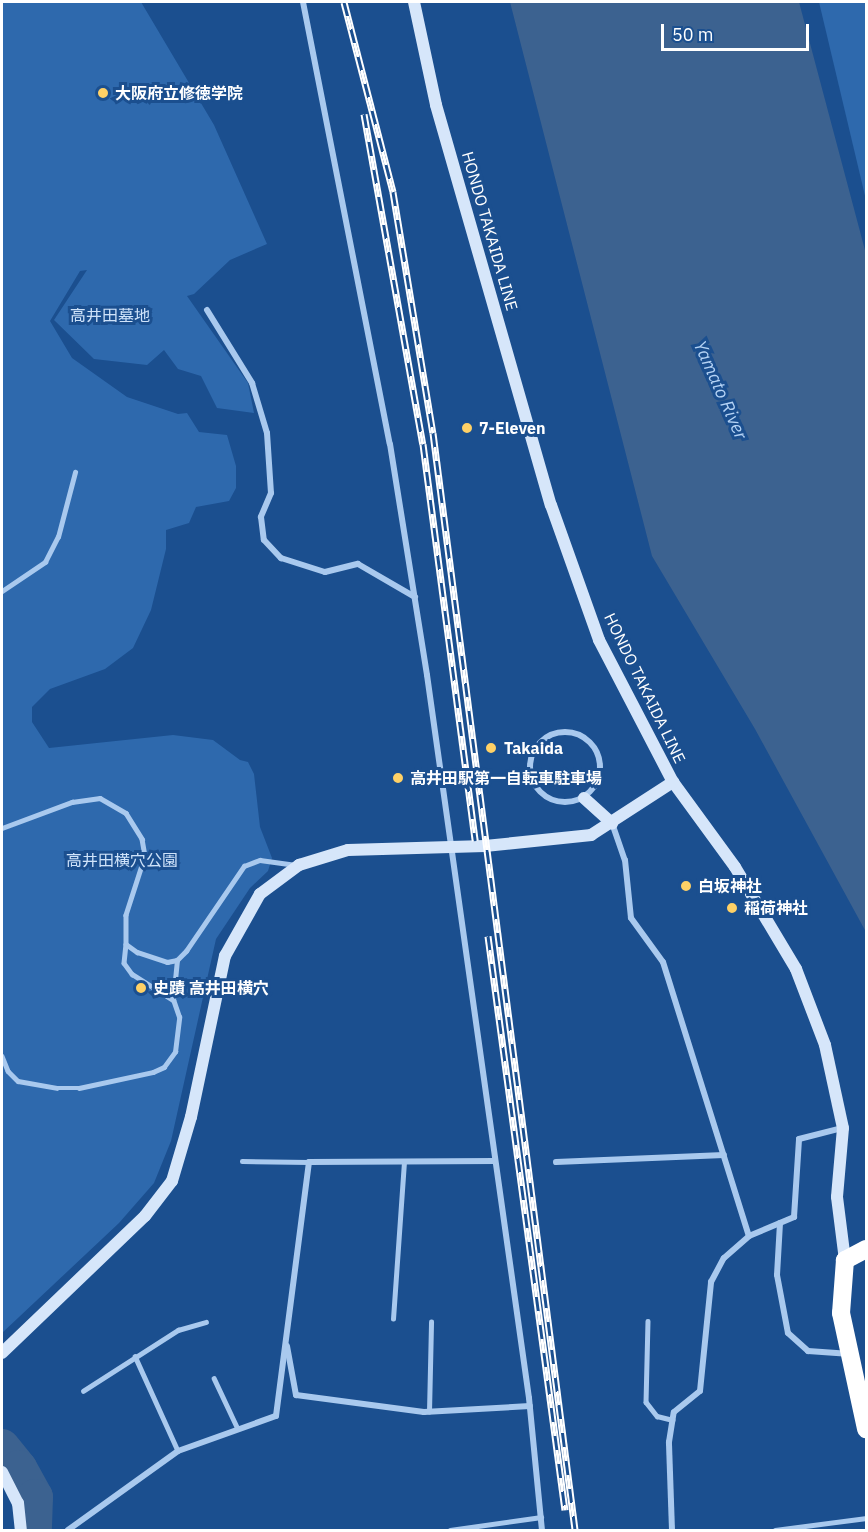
<!DOCTYPE html>
<html>
<head>
<meta charset="utf-8">
<style>
	body { margin:0 }
	#map { position:relative; width:868px; height:1532px; overflow:hidden; background:#1b4f8f; font-family:"IBM Plex Sans","Noto Sans JP",sans-serif }
	div>[style] { position:absolute }
	.green>* { inset:0; background:#2e69ad }
	.water>* { inset:0; background:#3c6290 }
	.river>* { height:36px; margin:-18px; padding:0 18px; transform-origin:18px; border-radius:18px; background:#3c6290 }
	.lane>* { height:4.5px; margin:-2.25px; padding:0 2.25px; transform-origin:2.25px; border-radius:2.25px; background:#a9c9ee }
	.street>* { height:6px; margin:-3px; padding:0 3px; transform-origin:3px; border-radius:3px; background:#a9c9ee }
	.street>.ring { margin:-3px; padding:0; box-sizing:content-box; background:none; border:6px solid #a9c9ee; border-radius:50% }
	.secondary>* { height:12px; margin:-6px; padding:0 6px; transform-origin:6px; border-radius:6px; background:#d6e6fa }
	.highway>* { height:18px; margin:-9px; padding:0 9px; transform-origin:9px; border-radius:9px; background:#fff }
	.rail>* { height:7px; margin-top:-3.5px; transform-origin:0; background:repeating-linear-gradient(90deg,#1b4f8f 0 14px,#fff 0 28px); box-sizing:border-box; border-block:2px solid #fff }
	.dots>* { width:16px; height:16px; translate:-50% -50%; box-sizing:border-box; border:3px solid #1b4f8f; border-radius:50% }
	span { translate:-50% -50%; white-space:nowrap; text-align:center; line-height:1.15; -webkit-text-stroke:6px #1b4f8f; paint-order:stroke }
	.poi-label { font-size:16px; color:#fff; font-weight:700 }
	.left { translate:0 -50%; text-align:left }
	.street-label { font-size:16px; color:#fff }
	.park-label { font-size:16px; color:#cfe3fa }
	.water-label { font-size:18px; color:#b5d3f5; font-style:italic }
	.frame { position:absolute; inset:0; border:3px solid #fff; pointer-events:none }
	.scale { position:absolute; left:661px; top:24px; width:148px; height:27px; box-sizing:border-box; border:3px solid #fff; border-top:0; padding-left:8px; font-size:18px; line-height:21px; white-space:nowrap; color:#fff; -webkit-text-stroke:4px #1b4f8f; paint-order:stroke }
</style>
</head>
<body>
<div id="map">
	<div class="green">
		<div style="clip-path:polygon(2px 2px,141px 2px,214px 125px,267px 244px,230px 260px,194px 294px,187px 296px,248px 383px,254px 413px,217px 408px,201px 376px,178px 369px,164px 350px,147px 365px,94px 359px,54px 320px,87px 270px,80px 271px,50px 321px,72px 358px,127px 397px,178px 414px,187px 413px,199px 432px,227px 435px,236px 466px,236px 488px,229px 501px,196px 507px,189px 523px,166px 530px,166px 549px,151px 610px,133px 648px,105px 669px,50px 689px,32px 707px,32px 722px,49px 748px,173px 735px,213px 740px,240px 760px,248px 762px,254px 774px,260px 827px,272px 858px,268px 871px,250px 888px,216px 939px,171px 1141px,154px 1183px,119px 1223px,2px 1333px)"></div>
		<div style="clip-path:polygon(819px 2px,866px 2px,866px 200px)"></div>
	</div>
	<div class="water">
		<div style="clip-path:polygon(510px 2px,799px 2px,866px 254px,866px 932px,755px 729px,652px 556px)"></div>
	</div>
	<div class="river">
		<div style="left:2px;top:1447px;width:27px;rotate:51deg"></div>
		<div style="left:19px;top:1468px;width:33px;rotate:61deg"></div>
		<div style="left:35px;top:1497px;width:33px;rotate:92deg"></div>
	</div>
	<div class="lane">
		<div style="left:2px;top:591px;width:52px;rotate:-34deg"></div>
		<div style="left:45px;top:562px;width:28px;rotate:-63deg"></div>
		<div style="left:58px;top:537px;width:67px;rotate:-75.3deg"></div>
		<div style="left:2px;top:828px;width:75px;rotate:-20.4deg"></div>
		<div style="left:72px;top:802px;width:28px;rotate:-8deg"></div>
		<div style="left:100px;top:798px;width:30px;rotate:30deg"></div>
		<div style="left:126px;top:813px;width:31px;rotate:58deg"></div>
		<div style="left:142px;top:839px;width:17px;rotate:80deg"></div>
		<div style="left:145px;top:856px;width:62px;rotate:107.9deg"></div>
		<div style="left:126px;top:915px;width:29px;rotate:90deg"></div>
		<div style="left:126px;top:944px;width:14px;rotate:36deg"></div>
		<div style="left:137px;top:952px;width:32px;rotate:18deg"></div>
		<div style="left:167px;top:962px;width:10px;rotate:-11deg"></div>
		<div style="left:177px;top:960px;width:13px;rotate:-45deg"></div>
		<div style="left:186px;top:951px;width:103px;rotate:-55.7deg"></div>
		<div style="left:244px;top:866px;width:17px;rotate:-21deg"></div>
		<div style="left:260px;top:860px;width:36px;rotate:8deg"></div>
		<div style="left:126px;top:944px;width:19px;rotate:96deg"></div>
		<div style="left:124px;top:963px;width:14px;rotate:54deg"></div>
		<div style="left:132px;top:974px;width:49px;rotate:32.4deg"></div>
		<div style="left:173px;top:1000px;width:40px;rotate:-84.3deg"></div>
		<div style="left:2px;top:1056px;width:16px;rotate:68deg"></div>
		<div style="left:8px;top:1071px;width:14px;rotate:45deg"></div>
		<div style="left:18px;top:1081px;width:39px;rotate:10deg"></div>
		<div style="left:56px;top:1088px;width:23px"></div>
		<div style="left:79px;top:1088px;width:76px;rotate:-12.2deg"></div>
		<div style="left:153px;top:1072px;width:12px;rotate:-24deg"></div>
		<div style="left:164px;top:1067px;width:19px;rotate:-54deg"></div>
		<div style="left:175px;top:1052px;width:35px;rotate:-83deg"></div>
		<div style="left:179px;top:1017px;width:18px;rotate:-109deg"></div>
		<div style="left:242px;top:1161px;width:67px;rotate:0.9deg"></div>
		<div style="left:393px;top:1319px;width:156px;rotate:-86deg"></div>
		<div style="left:648px;top:1321px;width:81px;rotate:91.4deg"></div>
		<div style="left:646px;top:1402px;width:18px;rotate:52deg"></div>
		<div style="left:657px;top:1416px;width:16px;rotate:14deg"></div>
		<div style="left:135px;top:1356px;width:104px;rotate:65.6deg"></div>
		<div style="left:214px;top:1378px;width:56px;rotate:64.8deg"></div>
		<div style="left:83px;top:1391px;width:113px;rotate:-32.7deg"></div>
		<div style="left:178px;top:1330px;width:29px;rotate:-16deg"></div>
		<div style="left:429px;top:1412px;width:90px;rotate:-88.7deg"></div>
		<div style="left:450px;top:1530px;width:92px;rotate:-8.1deg"></div>
		<div style="left:775px;top:1530px;width:92px;rotate:-7.5deg"></div>
	</div>
	<div class="street">
		<div style="left:303px;top:2px;width:450px;rotate:78.9deg"></div>
		<div style="left:390px;top:444px;width:234px;rotate:80.9deg"></div>
		<div style="left:427px;top:675px;width:730px;rotate:81.97deg"></div>
		<div style="left:529px;top:1398px;width:133px;rotate:84.4deg"></div>
		<div style="left:207px;top:310px;width:86px;rotate:58.3deg"></div>
		<div style="left:252px;top:383px;width:52px;rotate:73.3deg"></div>
		<div style="left:267px;top:433px;width:60px;rotate:86.2deg"></div>
		<div style="left:271px;top:493px;width:26px;rotate:113deg"></div>
		<div style="left:261px;top:517px;width:23px;rotate:83deg"></div>
		<div style="left:264px;top:540px;width:25px;rotate:47deg"></div>
		<div style="left:281px;top:558px;width:46px;rotate:17.7deg"></div>
		<div style="left:325px;top:572px;width:34px;rotate:-14deg"></div>
		<div style="left:358px;top:564px;width:66px;rotate:30.1deg"></div>
		<div class="ring" style="left:530px;top:732px;width:64px;height:64px"></div>
		<div style="left:612px;top:823px;width:39px;rotate:71deg"></div>
		<div style="left:625px;top:860px;width:58px;rotate:84.1deg"></div>
		<div style="left:631px;top:918px;width:54px;rotate:54deg"></div>
		<div style="left:663px;top:962px;width:287px;rotate:72.6deg"></div>
		<div style="left:556px;top:1162px;width:168px;rotate:-2.4deg"></div>
		<div style="left:780px;top:1223px;width:52px;rotate:93.3deg"></div>
		<div style="left:777px;top:1275px;width:59px;rotate:79.3deg"></div>
		<div style="left:788px;top:1333px;width:27px;rotate:42deg"></div>
		<div style="left:808px;top:1351px;width:39px;rotate:4deg"></div>
		<div style="left:287px;top:1346px;width:50px;rotate:79.6deg"></div>
		<div style="left:296px;top:1395px;width:129px;rotate:7.6deg"></div>
		<div style="left:424px;top:1412px;width:106px;rotate:-3.2deg"></div>
		<div style="left:68px;top:1530px;width:135px;rotate:-35.7deg"></div>
		<div style="left:178px;top:1451px;width:104px;rotate:-19.7deg"></div>
		<div style="left:276px;top:1416px;width:256px;rotate:-82.6deg"></div>
		<div style="left:309px;top:1162px;width:186px;rotate:-0.3deg"></div>
		<div style="left:672px;top:1530px;width:88px;rotate:-92deg"></div>
		<div style="left:669px;top:1442px;width:30px;rotate:-81deg"></div>
		<div style="left:674px;top:1412px;width:33px;rotate:-39deg"></div>
		<div style="left:700px;top:1391px;width:110px;rotate:-84.2deg"></div>
		<div style="left:711px;top:1282px;width:27px;rotate:-62deg"></div>
		<div style="left:724px;top:1258px;width:33px;rotate:-41deg"></div>
		<div style="left:749px;top:1236px;width:49px;rotate:-22.9deg"></div>
		<div style="left:794px;top:1217px;width:78px;rotate:-86.3deg"></div>
		<div style="left:799px;top:1139px;width:44px;rotate:-14.3deg"></div>
	</div>
	<div class="secondary">
		<div style="left:414px;top:2px;width:105px;rotate:77.9deg"></div>
		<div style="left:436px;top:105px;width:416px;rotate:74deg"></div>
		<div style="left:551px;top:505px;width:143px;rotate:70.4deg"></div>
		<div style="left:599px;top:640px;width:160px;rotate:62.5deg"></div>
		<div style="left:673px;top:782px;width:105px;rotate:53.9deg"></div>
		<div style="left:735px;top:867px;width:119px;rotate:59.1deg"></div>
		<div style="left:796px;top:969px;width:81px;rotate:69.1deg"></div>
		<div style="left:825px;top:1045px;width:85px;rotate:77.8deg"></div>
		<div style="left:843px;top:1128px;width:69px;rotate:95deg"></div>
		<div style="left:837px;top:1197px;width:64px;rotate:82.8deg"></div>
		<div style="left:584px;top:798px;width:38px;rotate:42deg"></div>
		<div style="left:2px;top:1353px;width:198px;rotate:-43.8deg"></div>
		<div style="left:145px;top:1216px;width:44px;rotate:-52.4deg"></div>
		<div style="left:172px;top:1181px;width:67px;rotate:-73.5deg"></div>
		<div style="left:191px;top:1117px;width:165px;rotate:-78.1deg"></div>
		<div style="left:225px;top:956px;width:71px;rotate:-60.6deg"></div>
		<div style="left:260px;top:894px;width:49px;rotate:-36.6deg"></div>
		<div style="left:299px;top:865px;width:51px;rotate:-17deg"></div>
		<div style="left:348px;top:850px;width:137px;rotate:-1.7deg"></div>
		<div style="left:485px;top:846px;width:107px;rotate:-5.9deg"></div>
		<div style="left:591px;top:835px;width:98px;rotate:-32.9deg"></div>
		<div style="left:2px;top:1472px;width:35px;rotate:63deg"></div>
		<div style="left:18px;top:1503px;width:27px;rotate:84deg"></div>
	</div>
	<div class="highway">
		<div style="left:866px;top:1249px;width:24px;rotate:152deg"></div>
		<div style="left:845px;top:1260px;width:53px;rotate:94.3deg"></div>
		<div style="left:841px;top:1313px;width:119px;rotate:77.8deg"></div>
	</div>
	<div class="rail">
		<div style="left:344px;top:2px;width:196px;rotate:75.5deg"></div>
		<div style="left:393px;top:192px;width:244px;rotate:80.6deg"></div>
		<div style="left:433px;top:433px;width:1106px;rotate:82.62deg"></div>
		<div style="left:364px;top:114px;width:335px;rotate:79.9deg"></div>
		<div style="left:423px;top:444px;width:400px;rotate:82.5deg"></div>
		<div style="left:488px;top:936px;width:579px;rotate:82.36deg"></div>
	</div>
	<div class="dots">
		<div style="left:103px;top:93px;background:#ffd166"></div>
		<div style="left:467px;top:428px;background:#ffd166"></div>
		<div style="left:491px;top:748px;background:#ffd166"></div>
		<div style="left:398px;top:778px;background:#ffd166"></div>
		<div style="left:686px;top:886px;background:#ffd166"></div>
		<div style="left:732px;top:908px;background:#ffd166"></div>
		<div style="left:141px;top:988px;background:#ffd166"></div>
	</div>
	<div class="poi-label">
		<span class="left" style="left:115px;top:93px">大阪府立修徳学院</span>
		<span class="left" style="left:479px;top:428px">7-Eleven</span>
		<span class="left" style="left:504px;top:748px">Takaida</span>
		<span class="left" style="left:410px;top:778px">高井田駅第一自転車駐車場</span>
		<span class="left" style="left:698px;top:886px">白坂神社</span>
		<span class="left" style="left:744px;top:908px">稲荷神社</span>
		<span class="left" style="left:153px;top:988px">史蹟 高井田横穴</span>
	</div>
	<div class="street-label">
		<span style="left:490px;top:231px;rotate:74deg">HONDO TAKAIDA LINE</span>
		<span style="left:645px;top:688px;rotate:64deg">HONDO TAKAIDA LINE</span>
	</div>
	<div class="park-label">
		<span style="left:110px;top:315px">高井田墓地</span>
		<span style="left:122px;top:860px">高井田横穴公園</span>
	</div>
	<div class="water-label">
		<span style="left:720px;top:390px;rotate:66deg">Yamato River</span>
	</div>
	<div class="frame"></div>
	<div class="scale">50 m</div>
</div>
</body>
</html>
